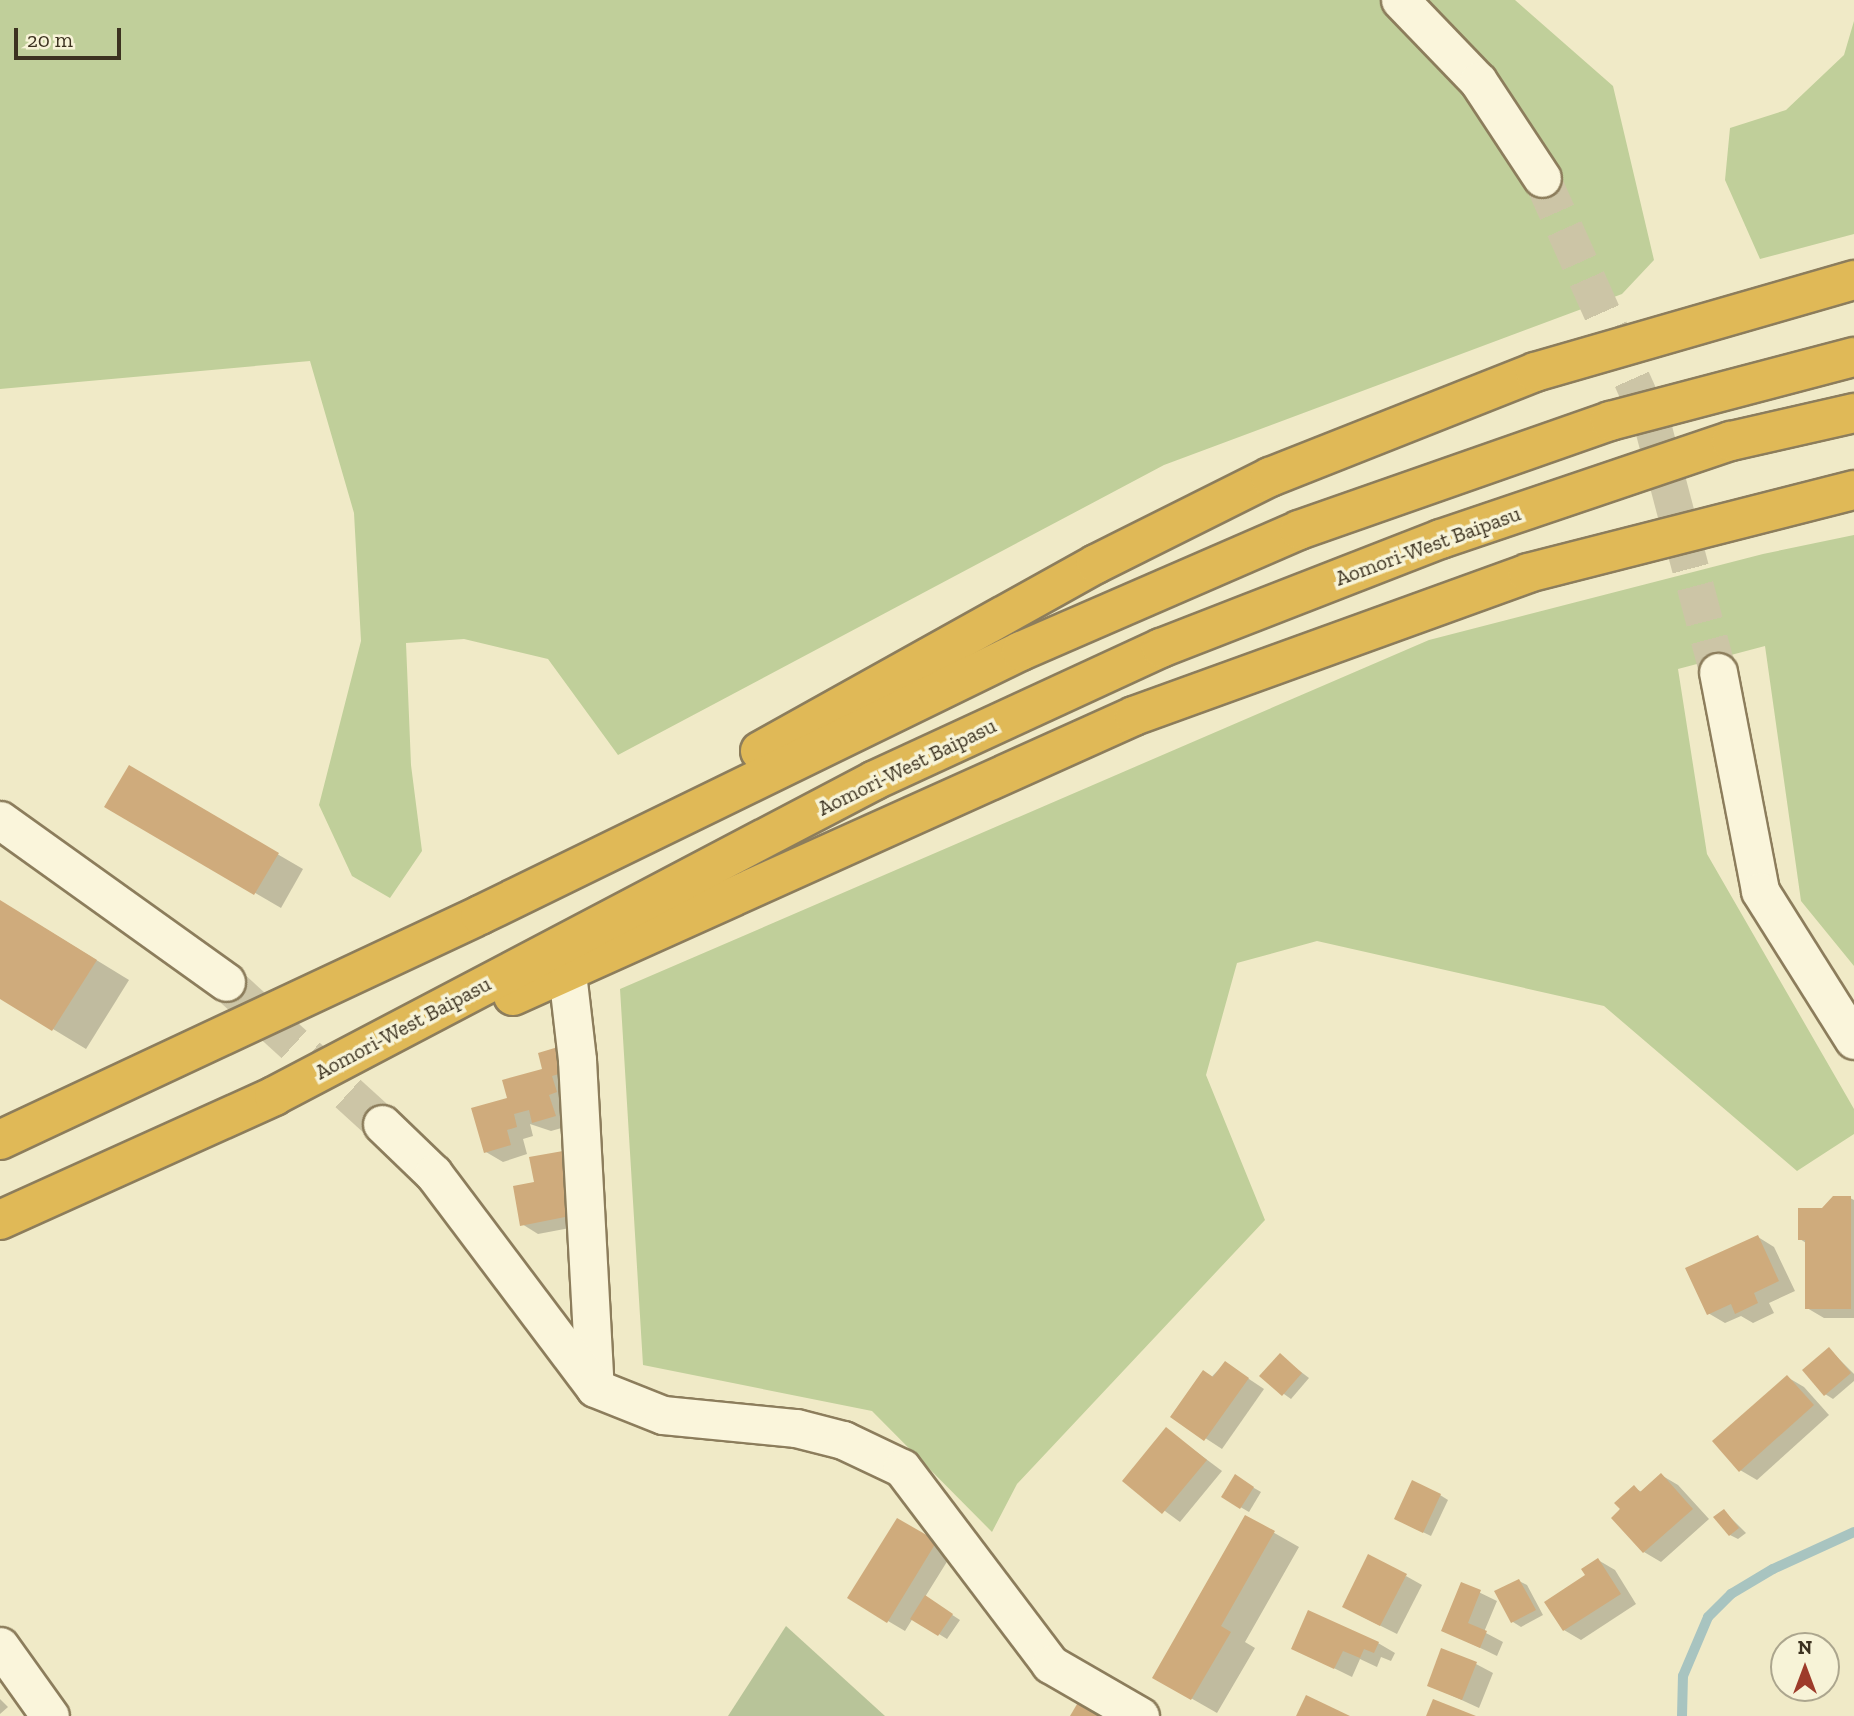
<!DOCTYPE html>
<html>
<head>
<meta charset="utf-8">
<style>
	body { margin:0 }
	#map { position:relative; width:1854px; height:1716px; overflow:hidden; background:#f0eac7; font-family:"Zilla Slab",serif }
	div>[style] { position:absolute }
	.green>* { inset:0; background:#c0cf9a }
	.cemetery>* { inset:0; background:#b8c499 }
	.shadow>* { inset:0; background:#0003 }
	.stream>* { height:10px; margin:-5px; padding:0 5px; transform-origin:5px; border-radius:5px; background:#a8c4c0 }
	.building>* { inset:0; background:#cfab7c }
	.minor-tunnel>* { height:37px; margin-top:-18.5px; transform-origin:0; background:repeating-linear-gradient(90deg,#ccc5a6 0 37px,transparent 0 55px) }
	.roads { filter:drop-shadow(2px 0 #8c7d5c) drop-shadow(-2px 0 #8c7d5c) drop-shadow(0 2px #8c7d5c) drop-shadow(0 -2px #8c7d5c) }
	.minor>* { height:37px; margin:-18.5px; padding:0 18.5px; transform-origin:18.5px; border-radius:18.5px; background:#faf5db }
	.highway>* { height:38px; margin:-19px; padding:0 19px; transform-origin:19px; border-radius:19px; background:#e0b957 }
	span { translate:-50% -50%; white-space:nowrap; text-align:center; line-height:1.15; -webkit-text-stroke:7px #f7f3d7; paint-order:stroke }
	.street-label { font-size:21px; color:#3c3220 }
	.north { position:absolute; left:1770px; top:1632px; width:70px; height:70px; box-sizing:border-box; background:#f7f3d7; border:2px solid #aca68e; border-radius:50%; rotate:0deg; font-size:19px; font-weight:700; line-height:28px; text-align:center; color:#3c3220 }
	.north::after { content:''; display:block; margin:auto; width:24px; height:32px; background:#9d3b2a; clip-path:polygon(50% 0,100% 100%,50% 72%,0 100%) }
	.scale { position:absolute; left:14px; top:28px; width:107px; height:32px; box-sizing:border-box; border:4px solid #3c3220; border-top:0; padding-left:9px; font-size:21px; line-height:24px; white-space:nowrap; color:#3c3220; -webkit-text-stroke:5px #f7f3d7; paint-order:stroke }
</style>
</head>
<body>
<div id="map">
	<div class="green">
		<div style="clip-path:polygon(0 0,1515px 0,1613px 86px,1654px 260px,1622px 294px,1164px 465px,618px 755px,548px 659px,464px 639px,406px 643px,411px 765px,422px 851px,390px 898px,352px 876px,319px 805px,361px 641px,354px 513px,310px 361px,0 389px)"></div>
		<div style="clip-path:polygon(1854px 21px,1854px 234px,1760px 259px,1725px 180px,1730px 128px,1786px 110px,1844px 55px)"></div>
		<div style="clip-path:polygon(1854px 535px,1854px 966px,1801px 901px,1765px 646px,1678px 669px,1707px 854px,1854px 1109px,1854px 1134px,1797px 1171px,1604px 1006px,1317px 941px,1237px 963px,1206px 1075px,1265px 1220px,1017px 1484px,992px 1532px,872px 1411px,643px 1365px,620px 989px,1429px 640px,1763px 554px)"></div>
	</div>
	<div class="cemetery">
		<div style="clip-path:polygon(786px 1626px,885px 1716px,728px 1716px)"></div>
	</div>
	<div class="shadow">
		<div style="clip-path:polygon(130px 768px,303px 869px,281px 908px,107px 806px)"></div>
		<div style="clip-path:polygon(0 901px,129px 980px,86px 1049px,0 997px)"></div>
		<div style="clip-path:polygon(540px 1054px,582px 1081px,572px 1125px,551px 1131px,530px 1124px,533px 1136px,523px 1139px,527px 1154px,503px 1162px,486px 1152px,509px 1099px,544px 1070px)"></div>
		<div style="clip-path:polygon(563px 1152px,579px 1162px,591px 1224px,538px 1234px,522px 1224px,536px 1184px)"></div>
		<div style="clip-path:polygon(1850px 1198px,1854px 1200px,1854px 1318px,1824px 1318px,1807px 1308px,1806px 1243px,1800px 1239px,1823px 1210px)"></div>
		<div style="clip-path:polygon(1758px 1237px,1774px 1247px,1795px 1291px,1769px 1303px,1774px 1313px,1753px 1323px,1741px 1316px,1725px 1323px,1708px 1313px)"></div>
		<div style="clip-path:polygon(1830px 1350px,1854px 1374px,1854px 1381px,1833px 1399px,1825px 1394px)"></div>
		<div style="clip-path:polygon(1280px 1356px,1309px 1378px,1291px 1399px,1284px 1394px)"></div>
		<div style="clip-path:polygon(1225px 1363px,1264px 1389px,1222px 1449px,1173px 1417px)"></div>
		<div style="clip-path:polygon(1787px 1377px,1804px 1387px,1829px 1415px,1757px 1480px,1740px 1470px)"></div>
		<div style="clip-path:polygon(1166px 1429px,1222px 1471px,1180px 1522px,1124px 1481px)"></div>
		<div style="clip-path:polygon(1661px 1475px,1678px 1485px,1709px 1519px,1661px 1562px,1644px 1552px,1614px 1518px,1634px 1488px,1642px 1492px)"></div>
		<div style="clip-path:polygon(1235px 1477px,1261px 1492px,1249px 1512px,1223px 1497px)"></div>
		<div style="clip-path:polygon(1440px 1495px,1448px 1500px,1431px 1536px,1404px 1523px)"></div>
		<div style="clip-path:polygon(1724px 1511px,1746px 1533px,1738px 1539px,1730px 1535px)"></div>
		<div style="clip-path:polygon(1246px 1517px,1299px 1547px,1245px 1642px,1255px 1648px,1217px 1713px,1154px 1677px)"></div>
		<div style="clip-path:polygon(897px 1520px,953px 1552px,925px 1597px,960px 1620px,947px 1639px,913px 1618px,905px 1631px,849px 1598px)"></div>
		<div style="clip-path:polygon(1598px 1560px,1615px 1570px,1636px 1604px,1581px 1640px,1564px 1630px)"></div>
		<div style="clip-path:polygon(1406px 1576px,1422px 1585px,1397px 1634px,1361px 1616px)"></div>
		<div style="clip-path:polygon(1519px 1581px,1527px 1585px,1543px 1615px,1521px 1627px,1513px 1622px,1497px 1592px)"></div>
		<div style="clip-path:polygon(1462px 1584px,1497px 1601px,1484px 1632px,1503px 1642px,1497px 1656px,1443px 1630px)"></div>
		<div style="clip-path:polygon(1378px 1643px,1395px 1653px,1391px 1661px,1381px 1657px,1377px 1667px,1360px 1659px,1352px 1677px,1293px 1648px)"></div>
		<div style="clip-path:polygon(1476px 1664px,1493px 1673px,1479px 1708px,1429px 1685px)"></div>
		<div style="clip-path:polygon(0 1699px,8px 1707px,0 1714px)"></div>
	</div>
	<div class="stream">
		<div style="left:1682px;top:1716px;width:40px;rotate:-88.6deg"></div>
		<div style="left:1683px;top:1676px;width:64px;rotate:-67deg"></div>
		<div style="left:1708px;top:1617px;width:33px;rotate:-45deg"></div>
		<div style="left:1731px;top:1594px;width:49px;rotate:-30.8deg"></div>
		<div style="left:1773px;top:1569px;width:89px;rotate:-24.6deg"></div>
	</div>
	<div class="building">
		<div style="clip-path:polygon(129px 765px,279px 853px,254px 895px,104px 807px)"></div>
		<div style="clip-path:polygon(0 900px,97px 960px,52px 1031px,0 999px)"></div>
		<div style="clip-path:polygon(558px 1047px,566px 1072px,552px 1076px,557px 1092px,549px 1095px,556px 1116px,532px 1123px,529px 1110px,514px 1114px,517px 1127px,507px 1130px,511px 1145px,484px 1153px,471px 1108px,507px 1098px,502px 1080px,542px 1069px,538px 1053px)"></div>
		<div style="clip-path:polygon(563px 1151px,575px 1215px,520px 1226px,513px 1186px,534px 1182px,529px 1157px)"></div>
		<div style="clip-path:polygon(1833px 1196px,1851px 1196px,1851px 1309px,1805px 1309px,1805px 1240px,1798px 1240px,1798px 1208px,1822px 1208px)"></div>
		<div style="clip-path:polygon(1758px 1235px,1779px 1281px,1754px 1293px,1758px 1303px,1735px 1314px,1731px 1304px,1707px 1315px,1685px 1268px)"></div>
		<div style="clip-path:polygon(1829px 1347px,1851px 1373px,1824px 1396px,1802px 1370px)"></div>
		<div style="clip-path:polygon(1280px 1353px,1302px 1373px,1282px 1396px,1259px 1376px)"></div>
		<div style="clip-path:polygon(1225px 1361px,1249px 1378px,1204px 1441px,1170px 1417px,1203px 1370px,1213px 1377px)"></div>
		<div style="clip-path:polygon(1787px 1375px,1814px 1405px,1739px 1472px,1712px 1441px)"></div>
		<div style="clip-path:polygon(1166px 1427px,1207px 1460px,1162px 1514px,1122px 1481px)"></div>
		<div style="clip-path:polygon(1661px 1473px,1693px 1509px,1643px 1553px,1611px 1518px,1620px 1509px,1614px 1503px,1634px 1485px,1640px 1492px)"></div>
		<div style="clip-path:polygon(1235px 1474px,1254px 1487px,1240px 1509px,1221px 1497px)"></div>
		<div style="clip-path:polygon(1412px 1480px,1441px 1494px,1423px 1533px,1394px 1519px)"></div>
		<div style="clip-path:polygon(1724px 1509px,1739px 1528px,1729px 1536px,1713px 1517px)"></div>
		<div style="clip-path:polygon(1245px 1515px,1275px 1531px,1221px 1626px,1231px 1632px,1191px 1700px,1152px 1678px)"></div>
		<div style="clip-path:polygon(897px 1518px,937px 1541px,887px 1623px,847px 1598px)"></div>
		<div style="clip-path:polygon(1368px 1554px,1407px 1574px,1380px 1626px,1342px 1607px)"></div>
		<div style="clip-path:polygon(1598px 1558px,1621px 1594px,1563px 1631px,1544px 1602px,1585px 1575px,1581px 1569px)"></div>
		<div style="clip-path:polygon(1519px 1579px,1536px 1610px,1511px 1623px,1494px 1591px)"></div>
		<div style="clip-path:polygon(1461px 1582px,1481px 1590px,1468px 1623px,1487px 1631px,1480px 1648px,1441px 1631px)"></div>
		<div style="clip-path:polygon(925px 1595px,953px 1614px,938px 1636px,910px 1619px)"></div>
		<div style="clip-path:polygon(1308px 1610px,1379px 1642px,1374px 1653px,1364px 1649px,1360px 1658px,1343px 1651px,1334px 1669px,1291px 1649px)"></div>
		<div style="clip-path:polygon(1441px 1648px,1477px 1662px,1462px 1700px,1427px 1686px)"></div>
		<div style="clip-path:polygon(1306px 1695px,1350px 1716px,1296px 1716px)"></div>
		<div style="clip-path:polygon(1080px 1699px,1100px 1710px,1097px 1716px,1070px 1716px)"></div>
		<div style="clip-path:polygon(1433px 1699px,1476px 1716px,1426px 1716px)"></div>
	</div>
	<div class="minor-tunnel">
		<div style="left:1542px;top:178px;width:272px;rotate:65.9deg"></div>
		<div style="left:1653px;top:426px;width:254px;rotate:75.2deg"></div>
		<div style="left:226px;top:982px;width:211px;rotate:42.3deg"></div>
	</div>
	<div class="roads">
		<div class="minor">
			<div style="left:1400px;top:0;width:112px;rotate:46.1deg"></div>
			<div style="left:1478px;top:81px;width:116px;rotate:56.6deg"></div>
			<div style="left:1718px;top:672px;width:223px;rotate:79.1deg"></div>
			<div style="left:1760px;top:891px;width:176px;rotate:57.8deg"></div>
			<div style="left:0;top:820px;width:278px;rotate:35.6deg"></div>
			<div style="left:567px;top:973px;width:88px;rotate:83.4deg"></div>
			<div style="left:577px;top:1060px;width:328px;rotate:86.9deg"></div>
			<div style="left:382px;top:1124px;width:71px;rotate:43.9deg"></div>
			<div style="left:433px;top:1173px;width:269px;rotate:53deg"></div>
			<div style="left:595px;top:1388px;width:73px;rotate:21.7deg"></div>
			<div style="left:663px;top:1415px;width:134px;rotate:5.6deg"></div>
			<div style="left:796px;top:1428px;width:49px;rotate:14.3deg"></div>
			<div style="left:843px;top:1440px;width:65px;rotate:25.4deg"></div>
			<div style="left:902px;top:1468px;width:246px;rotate:52.9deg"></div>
			<div style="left:1050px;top:1664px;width:104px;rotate:30deg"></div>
			<div style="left:0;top:1646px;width:86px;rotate:54.5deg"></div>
		</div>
		<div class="highway">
			<div style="left:760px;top:751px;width:385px;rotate:-29.1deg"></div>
			<div style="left:1096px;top:564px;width:195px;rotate:-26.6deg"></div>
			<div style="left:1270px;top:477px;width:285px;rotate:-21.6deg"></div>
			<div style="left:1535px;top:372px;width:332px;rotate:-16.1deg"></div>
			<div style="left:513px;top:996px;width:681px;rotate:-24.27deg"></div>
			<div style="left:1134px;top:716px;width:419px;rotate:-19.9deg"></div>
			<div style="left:1528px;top:573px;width:336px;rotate:-14.3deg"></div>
			<div style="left:0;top:1140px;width:530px;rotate:-25.11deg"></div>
			<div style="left:480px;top:915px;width:602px;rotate:-26.01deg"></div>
			<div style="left:1021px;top:651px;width:303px;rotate:-23.5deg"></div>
			<div style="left:1299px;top:530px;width:330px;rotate:-19.3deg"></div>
			<div style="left:1610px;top:421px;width:252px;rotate:-14.7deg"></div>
			<div style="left:0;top:1220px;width:301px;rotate:-24.3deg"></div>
			<div style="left:274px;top:1096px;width:679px;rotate:-27.73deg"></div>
			<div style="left:875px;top:780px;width:315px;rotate:-24.8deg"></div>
			<div style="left:1161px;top:648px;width:300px;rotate:-21.3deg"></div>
			<div style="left:1441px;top:539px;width:306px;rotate:-18.7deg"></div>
			<div style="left:1731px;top:441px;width:126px;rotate:-12.8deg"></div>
		</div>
	</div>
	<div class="street-label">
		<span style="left:1428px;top:546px;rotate:-20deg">Aomori-West Baipasu</span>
		<span style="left:907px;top:767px;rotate:-26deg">Aomori-West Baipasu</span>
		<span style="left:403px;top:1028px;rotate:-28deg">Aomori-West Baipasu</span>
	</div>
	<div class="north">N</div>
	<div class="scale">20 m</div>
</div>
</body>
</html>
